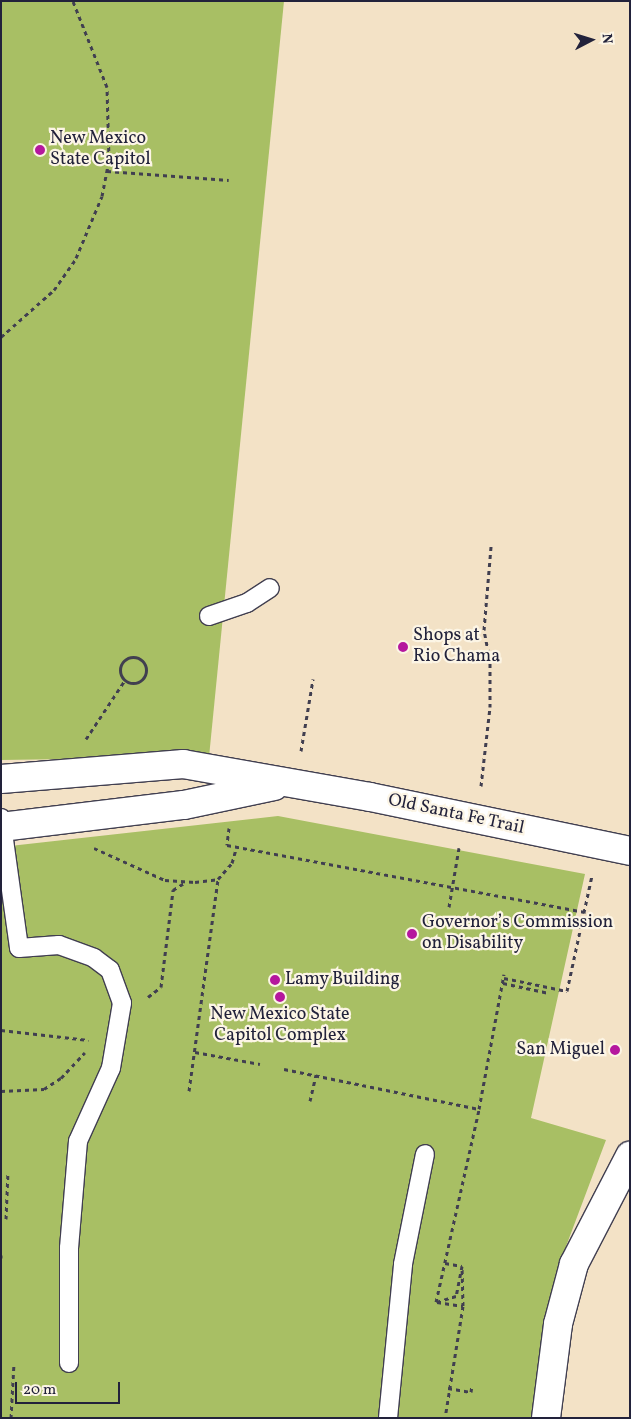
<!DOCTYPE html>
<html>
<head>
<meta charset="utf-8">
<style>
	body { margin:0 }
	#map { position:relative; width:631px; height:1419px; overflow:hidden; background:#f3e2c6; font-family:Vollkorn,serif }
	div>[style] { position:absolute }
	.green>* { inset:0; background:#a8bf64 }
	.path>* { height:3px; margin-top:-1.5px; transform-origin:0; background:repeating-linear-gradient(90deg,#413f50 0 4px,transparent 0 8px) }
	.path>.ring { margin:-1.5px; padding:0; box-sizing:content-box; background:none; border:3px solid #413f50; border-radius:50% }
	.roads { filter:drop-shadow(1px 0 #413f50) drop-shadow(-1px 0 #413f50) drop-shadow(0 1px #413f50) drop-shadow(0 -1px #413f50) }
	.lane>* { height:18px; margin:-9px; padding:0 9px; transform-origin:9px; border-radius:9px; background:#fff }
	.street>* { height:28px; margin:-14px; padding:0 14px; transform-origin:14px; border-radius:14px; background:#fff }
	.secondary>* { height:28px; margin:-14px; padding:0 14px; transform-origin:14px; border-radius:14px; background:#fff }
	.dots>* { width:14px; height:14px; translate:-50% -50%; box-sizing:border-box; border:2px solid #fcf5e5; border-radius:50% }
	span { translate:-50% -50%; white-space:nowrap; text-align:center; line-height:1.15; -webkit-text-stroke:4.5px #fcf5e5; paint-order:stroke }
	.poi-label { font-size:18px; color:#22223b }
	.left { translate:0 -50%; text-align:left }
	.right { translate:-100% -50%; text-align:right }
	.street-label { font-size:18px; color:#22223b }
	.frame { position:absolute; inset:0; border:2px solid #22223b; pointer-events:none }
	.north { position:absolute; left:566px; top:15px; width:50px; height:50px; -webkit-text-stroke:4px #fcf5e5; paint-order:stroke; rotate:85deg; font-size:14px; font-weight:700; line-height:20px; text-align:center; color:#22223b }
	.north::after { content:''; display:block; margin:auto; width:18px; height:22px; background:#22223b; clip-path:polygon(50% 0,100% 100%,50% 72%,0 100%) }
	.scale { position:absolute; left:15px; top:1382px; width:105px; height:22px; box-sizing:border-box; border:2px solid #22223b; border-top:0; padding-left:6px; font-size:15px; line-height:18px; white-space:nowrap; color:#22223b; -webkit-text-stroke:4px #fcf5e5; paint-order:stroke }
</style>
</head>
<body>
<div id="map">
	<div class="green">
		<div style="clip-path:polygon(1px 1px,284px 1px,209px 757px,1px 760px)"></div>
		<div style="clip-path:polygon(278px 816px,585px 874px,531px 1118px,606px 1140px,556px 1273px,544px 1328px,533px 1418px,1px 1418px,1px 847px)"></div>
	</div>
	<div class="path">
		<div style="left:107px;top:171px;width:122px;rotate:4.2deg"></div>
		<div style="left:1px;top:337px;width:71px;rotate:-41.6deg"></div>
		<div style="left:54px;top:290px;width:39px;rotate:-55deg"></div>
		<div style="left:76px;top:258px;width:67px;rotate:-67.2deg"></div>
		<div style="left:102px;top:196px;width:38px;rotate:-79deg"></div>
		<div style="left:109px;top:159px;width:72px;rotate:-91.6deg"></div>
		<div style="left:107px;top:87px;width:92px;rotate:-111.6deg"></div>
		<div class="ring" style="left:120px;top:657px;width:23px;height:23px"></div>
		<div style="left:86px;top:739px;width:71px;rotate:-56.5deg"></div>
		<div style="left:301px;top:751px;width:73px;rotate:-80.5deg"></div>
		<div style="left:481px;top:786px;width:80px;rotate:-83.5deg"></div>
		<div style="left:490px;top:707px;width:46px;rotate:-90deg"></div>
		<div style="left:490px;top:661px;width:32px;rotate:-101deg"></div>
		<div style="left:484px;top:630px;width:84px;rotate:-85.2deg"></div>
		<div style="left:229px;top:828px;width:17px;rotate:97deg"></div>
		<div style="left:227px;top:845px;width:364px;rotate:10.6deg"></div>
		<div style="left:94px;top:848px;width:78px;rotate:24.3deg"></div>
		<div style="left:165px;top:880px;width:30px;rotate:4deg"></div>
		<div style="left:195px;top:882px;width:23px;rotate:-7deg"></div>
		<div style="left:218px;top:879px;width:21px;rotate:-49deg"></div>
		<div style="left:232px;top:863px;width:18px;rotate:-74deg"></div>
		<div style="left:449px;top:907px;width:60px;rotate:-80.4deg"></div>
		<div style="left:504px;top:978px;width:64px;rotate:11.7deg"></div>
		<div style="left:567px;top:991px;width:119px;rotate:-77.8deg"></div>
		<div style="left:503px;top:983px;width:47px;rotate:12.3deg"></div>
		<div style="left:148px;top:997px;width:16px;rotate:-38deg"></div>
		<div style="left:161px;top:987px;width:98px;rotate:-82.9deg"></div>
		<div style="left:173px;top:890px;width:15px;rotate:-32deg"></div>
		<div style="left:1px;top:1030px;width:88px;rotate:6.6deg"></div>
		<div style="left:195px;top:1052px;width:66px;rotate:10.5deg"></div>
		<div style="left:284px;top:1069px;width:199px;rotate:11.6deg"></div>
		<div style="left:479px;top:1109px;width:137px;rotate:-79.5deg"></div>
		<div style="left:1px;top:1091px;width:43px;rotate:-2.7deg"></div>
		<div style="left:44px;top:1089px;width:20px;rotate:-33deg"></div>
		<div style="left:61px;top:1078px;width:35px;rotate:-47deg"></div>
		<div style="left:189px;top:1091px;width:214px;rotate:-82.2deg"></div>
		<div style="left:310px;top:1101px;width:27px;rotate:-77deg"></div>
		<div style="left:6px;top:1219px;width:47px;rotate:-87.6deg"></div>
		<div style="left:1px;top:1258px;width:3px;rotate:-90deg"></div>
		<div style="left:445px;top:1263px;width:17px;rotate:10deg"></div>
		<div style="left:437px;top:1302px;width:26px;rotate:9deg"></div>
		<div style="left:463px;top:1306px;width:113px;rotate:99.1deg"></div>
		<div style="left:463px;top:1306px;width:40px;rotate:-91.4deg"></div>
		<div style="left:462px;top:1266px;width:31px;rotate:101deg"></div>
		<div style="left:456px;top:1296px;width:21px;rotate:163deg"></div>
		<div style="left:436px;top:1302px;width:198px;rotate:-77.4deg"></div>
		<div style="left:448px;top:1388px;width:23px;rotate:10deg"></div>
		<div style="left:471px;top:1392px;width:7px;rotate:-82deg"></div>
		<div style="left:11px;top:1418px;width:55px;rotate:-86.9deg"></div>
	</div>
	<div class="roads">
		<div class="lane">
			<div style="left:209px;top:616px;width:40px;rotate:-18.9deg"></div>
			<div style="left:247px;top:603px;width:27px;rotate:-33deg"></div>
			<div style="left:1px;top:818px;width:131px;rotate:82.1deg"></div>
			<div style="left:19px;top:948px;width:40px;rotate:-4.3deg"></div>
			<div style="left:59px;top:945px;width:37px;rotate:20deg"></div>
			<div style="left:94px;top:958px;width:20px;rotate:37deg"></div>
			<div style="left:110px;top:970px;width:35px;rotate:70deg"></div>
			<div style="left:122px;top:1003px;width:66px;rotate:99.6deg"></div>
			<div style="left:111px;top:1068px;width:80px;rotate:114.3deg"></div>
			<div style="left:78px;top:1141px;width:107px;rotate:94.8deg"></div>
			<div style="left:69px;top:1248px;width:115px;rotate:90deg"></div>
			<div style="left:388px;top:1418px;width:155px;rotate:-84.4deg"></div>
			<div style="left:403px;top:1264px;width:112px;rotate:-78.7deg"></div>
		</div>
		<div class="street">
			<div style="left:546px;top:1418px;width:95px;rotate:-82.7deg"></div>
			<div style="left:558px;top:1324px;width:62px;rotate:-75.1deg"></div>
			<div style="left:574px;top:1264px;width:122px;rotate:-62.6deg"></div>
		</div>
		<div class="secondary">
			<div style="left:1px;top:779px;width:183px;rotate:-4.7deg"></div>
			<div style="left:183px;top:764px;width:190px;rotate:10deg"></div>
			<div style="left:370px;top:797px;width:266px;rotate:11.7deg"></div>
			<div style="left:1px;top:827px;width:184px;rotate:-6.9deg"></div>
			<div style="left:184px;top:805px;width:92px;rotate:-11.9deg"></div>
		</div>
	</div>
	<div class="dots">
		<div style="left:40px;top:150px;background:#b5179e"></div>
		<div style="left:403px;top:647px;background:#b5179e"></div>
		<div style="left:412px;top:934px;background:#b5179e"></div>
		<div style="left:275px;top:980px;background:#b5179e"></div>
		<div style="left:280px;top:997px;background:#b5179e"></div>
		<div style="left:615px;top:1050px;background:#b5179e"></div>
	</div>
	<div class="poi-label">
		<span class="left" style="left:50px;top:150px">New Mexico<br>State Capitol</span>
		<span class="left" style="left:413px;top:647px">Shops at<br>Rio Chama</span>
		<span class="left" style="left:422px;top:934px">Governor’s Commission<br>on Disability</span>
		<span class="left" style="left:285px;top:980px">Lamy Building</span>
		<span style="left:280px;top:1026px">New Mexico State<br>Capitol Complex</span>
		<span class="right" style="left:605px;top:1050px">San Miguel</span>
	</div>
	<div class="street-label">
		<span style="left:456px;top:815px;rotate:12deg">Old Santa Fe Trail</span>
	</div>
	<div class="frame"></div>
	<div class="north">N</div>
	<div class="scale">20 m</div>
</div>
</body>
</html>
